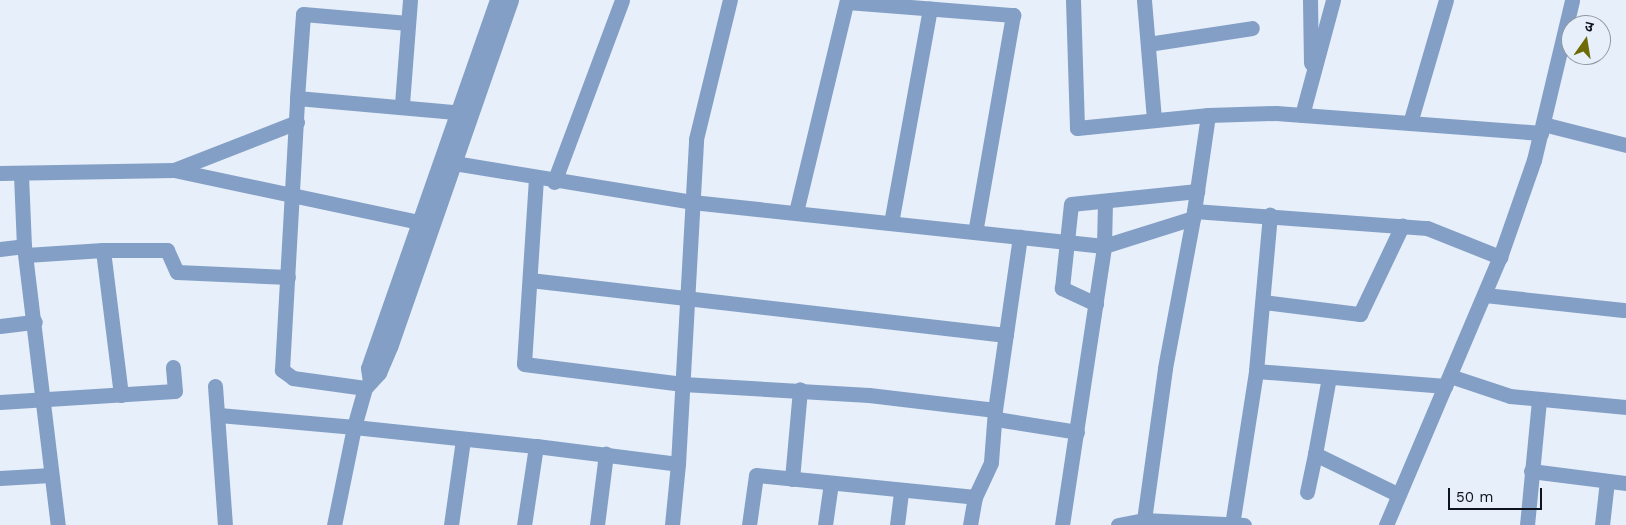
<!DOCTYPE html>
<html>
<head>
<meta charset="utf-8">
<style>
	body { margin:0 }
	#map { position:relative; width:1626px; height:525px; overflow:hidden; background:#e7effa; font-family:"Work Sans","Noto Sans Devanagari",sans-serif }
	div>[style] { position:absolute }
	.minor>* { height:15px; margin:-7.5px; padding:0 7.5px; transform-origin:7.5px; border-radius:7.5px; background:#839fc6 }
	span { translate:-50% -50%; white-space:nowrap; text-align:center; line-height:1.15; -webkit-text-stroke:5px #e7effa; paint-order:stroke }
	.north { position:absolute; left:1561px; top:15px; width:50px; height:50px; box-sizing:border-box; background:#e7effa; border:1px solid #9097a2; border-radius:50%; rotate:13deg; font-size:14px; font-weight:700; line-height:20px; text-align:center; color:#0e141e }
	.north::after { content:''; display:block; margin:auto; width:18px; height:22px; background:#6e6a05; clip-path:polygon(50% 0,100% 100%,50% 72%,0 100%) }
	.scale { position:absolute; left:1448px; top:488px; width:94px; height:22px; box-sizing:border-box; border:2px solid #0e141e; border-top:0; padding-left:6px; font-size:15px; line-height:18px; white-space:nowrap; color:#0e141e; -webkit-text-stroke:4px #e7effa; paint-order:stroke }
</style>
</head>
<body>
<div id="map">
	<div class="minor">
		<div style="left:511px;top:0;width:367px;rotate:109.2deg"></div>
		<div style="left:390px;top:347px;width:28px;rotate:113deg"></div>
		<div style="left:379px;top:373px;width:21px;rotate:133deg"></div>
		<div style="left:365px;top:388px;width:41px;rotate:105.8deg"></div>
		<div style="left:354px;top:427px;width:183px;rotate:6deg"></div>
		<div style="left:536px;top:446px;width:80px;rotate:98.6deg"></div>
		<div style="left:1073px;top:0;width:128px;rotate:88.2deg"></div>
		<div style="left:1077px;top:128px;width:132px;rotate:-5.7deg"></div>
		<div style="left:1144px;top:0;width:120px;rotate:85.2deg"></div>
		<div style="left:1310px;top:0;width:63px;rotate:89.1deg"></div>
		<div style="left:847px;top:2px;width:167px;rotate:4.5deg"></div>
		<div style="left:1013px;top:15px;width:220px;rotate:99.9deg"></div>
		<div style="left:1148px;top:44px;width:105px;rotate:-8.7deg"></div>
		<div style="left:297px;top:98px;width:84px;rotate:-85.9deg"></div>
		<div style="left:303px;top:14px;width:105px;rotate:4.9deg"></div>
		<div style="left:402px;top:104px;width:104px;rotate:-85.6deg"></div>
		<div style="left:1302px;top:115px;width:119px;rotate:-74.9deg"></div>
		<div style="left:1410px;top:123px;width:128px;rotate:-73.7deg"></div>
		<div style="left:1543px;top:124px;width:86px;rotate:14.2deg"></div>
		<div style="left:454px;top:163px;width:241px;rotate:9.3deg"></div>
		<div style="left:692px;top:202px;width:414px;rotate:6.1deg"></div>
		<div style="left:1104px;top:246px;width:93px;rotate:-17.5deg"></div>
		<div style="left:1193px;top:218px;width:104px;rotate:-81.7deg"></div>
		<div style="left:1208px;top:115px;width:68px;rotate:-1.7deg"></div>
		<div style="left:1276px;top:113px;width:266px;rotate:4.3deg"></div>
		<div style="left:174px;top:170px;width:249px;rotate:12deg"></div>
		<div style="left:0;top:173px;width:174px;rotate:-1deg"></div>
		<div style="left:174px;top:170px;width:132px;rotate:-21.3deg"></div>
		<div style="left:21px;top:175px;width:71px;rotate:87.6deg"></div>
		<div style="left:24px;top:246px;width:281px;rotate:83.1deg"></div>
		<div style="left:536px;top:178px;width:186px;rotate:93.7deg"></div>
		<div style="left:524px;top:364px;width:160px;rotate:7.2deg"></div>
		<div style="left:683px;top:384px;width:186px;rotate:3.4deg"></div>
		<div style="left:869px;top:395px;width:127px;rotate:6.8deg"></div>
		<div style="left:995px;top:410px;width:175px;rotate:-81.8deg"></div>
		<div style="left:554px;top:182px;width:194px;rotate:-69.5deg"></div>
		<div style="left:1194px;top:211px;width:234px;rotate:4.2deg"></div>
		<div style="left:1427px;top:228px;width:79px;rotate:21.7deg"></div>
		<div style="left:796px;top:212px;width:218px;rotate:-76.5deg"></div>
		<div style="left:891px;top:223px;width:218px;rotate:-79.7deg"></div>
		<div style="left:0;top:249px;width:24px;rotate:-7deg"></div>
		<div style="left:26px;top:255px;width:77px;rotate:-3.7deg"></div>
		<div style="left:530px;top:280px;width:479px;rotate:6.6deg"></div>
		<div style="left:1485px;top:295px;width:139px;rotate:6.2deg"></div>
		<div style="left:1263px;top:302px;width:98px;rotate:7.1deg"></div>
		<div style="left:1360px;top:314px;width:98px;rotate:-64.5deg"></div>
		<div style="left:1096px;top:304px;width:38px;rotate:-155deg"></div>
		<div style="left:1062px;top:288px;width:84px;rotate:-83.9deg"></div>
		<div style="left:1071px;top:204px;width:127px;rotate:-5.9deg"></div>
		<div style="left:0;top:326px;width:35px;rotate:-7deg"></div>
		<div style="left:1256px;top:371px;width:190px;rotate:4.5deg"></div>
		<div style="left:1450px;top:376px;width:63px;rotate:18.4deg"></div>
		<div style="left:1510px;top:396px;width:117px;rotate:5.4deg"></div>
		<div style="left:1329px;top:377px;width:78px;rotate:100.3deg"></div>
		<div style="left:1315px;top:454px;width:93px;rotate:26deg"></div>
		<div style="left:370px;top:382px;width:14px;rotate:-98deg"></div>
		<div style="left:368px;top:368px;width:390px;rotate:-70.7deg"></div>
		<div style="left:215px;top:386px;width:139px;rotate:85.9deg"></div>
		<div style="left:365px;top:388px;width:73px;rotate:-172.1deg"></div>
		<div style="left:293px;top:378px;width:14px;rotate:-144deg"></div>
		<div style="left:282px;top:370px;width:272px;rotate:-86.8deg"></div>
		<div style="left:297px;top:98px;width:159px;rotate:5.1deg"></div>
		<div style="left:121px;top:395px;width:146px;rotate:-97.1deg"></div>
		<div style="left:103px;top:250px;width:64px"></div>
		<div style="left:167px;top:250px;width:24px;rotate:66deg"></div>
		<div style="left:177px;top:272px;width:111px;rotate:2.6deg"></div>
		<div style="left:0;top:402px;width:175px;rotate:-3.6deg"></div>
		<div style="left:175px;top:391px;width:24px;rotate:-95deg"></div>
		<div style="left:219px;top:415px;width:136px;rotate:5.1deg"></div>
		<div style="left:354px;top:427px;width:100px;rotate:101.5deg"></div>
		<div style="left:996px;top:419px;width:82px;rotate:9.1deg"></div>
		<div style="left:536px;top:446px;width:143px;rotate:7.2deg"></div>
		<div style="left:678px;top:464px;width:325px;rotate:-86.8deg"></div>
		<div style="left:696px;top:139px;width:143px;rotate:-76.3deg"></div>
		<div style="left:1531px;top:471px;width:96px;rotate:7.2deg"></div>
		<div style="left:0;top:478px;width:51px;rotate:-3.4deg"></div>
		<div style="left:792px;top:479px;width:90px;rotate:-84.9deg"></div>
		<div style="left:1307px;top:492px;width:39px;rotate:-78deg"></div>
		<div style="left:1144px;top:520px;width:153px;rotate:-82.1deg"></div>
		<div style="left:1165px;top:368px;width:153px;rotate:-79.4deg"></div>
		<div style="left:451px;top:525px;width:86px;rotate:-82deg"></div>
		<div style="left:597px;top:525px;width:72px;rotate:-82.8deg"></div>
		<div style="left:672px;top:525px;width:61px;rotate:-84.4deg"></div>
		<div style="left:749px;top:525px;width:50px;rotate:-82deg"></div>
		<div style="left:756px;top:475px;width:220px;rotate:5.7deg"></div>
		<div style="left:825px;top:525px;width:42px;rotate:-81.9deg"></div>
		<div style="left:897px;top:525px;width:33px;rotate:-83deg"></div>
		<div style="left:970px;top:525px;width:28px;rotate:-80deg"></div>
		<div style="left:975px;top:497px;width:38px;rotate:-65deg"></div>
		<div style="left:991px;top:462px;width:52px;rotate:-85.6deg"></div>
		<div style="left:1062px;top:525px;width:282px;rotate:-81.4deg"></div>
		<div style="left:1104px;top:246px;width:45px;rotate:-88.7deg"></div>
		<div style="left:1118px;top:525px;width:26px;rotate:-11deg"></div>
		<div style="left:1144px;top:520px;width:100px;rotate:2.9deg"></div>
		<div style="left:1232px;top:525px;width:156px;rotate:-81.1deg"></div>
		<div style="left:1256px;top:371px;width:157px;rotate:-84.9deg"></div>
		<div style="left:1386px;top:525px;width:291px;rotate:-67deg"></div>
		<div style="left:1500px;top:257px;width:103px;rotate:-70.7deg"></div>
		<div style="left:1534px;top:160px;width:164px;rotate:-76.6deg"></div>
		<div style="left:1527px;top:525px;width:126px;rotate:-84.5deg"></div>
		<div style="left:1602px;top:525px;width:44px;rotate:-83.5deg"></div>
	</div>
	<div class="north">उ</div>
	<div class="scale">50 m</div>
</div>
</body>
</html>
